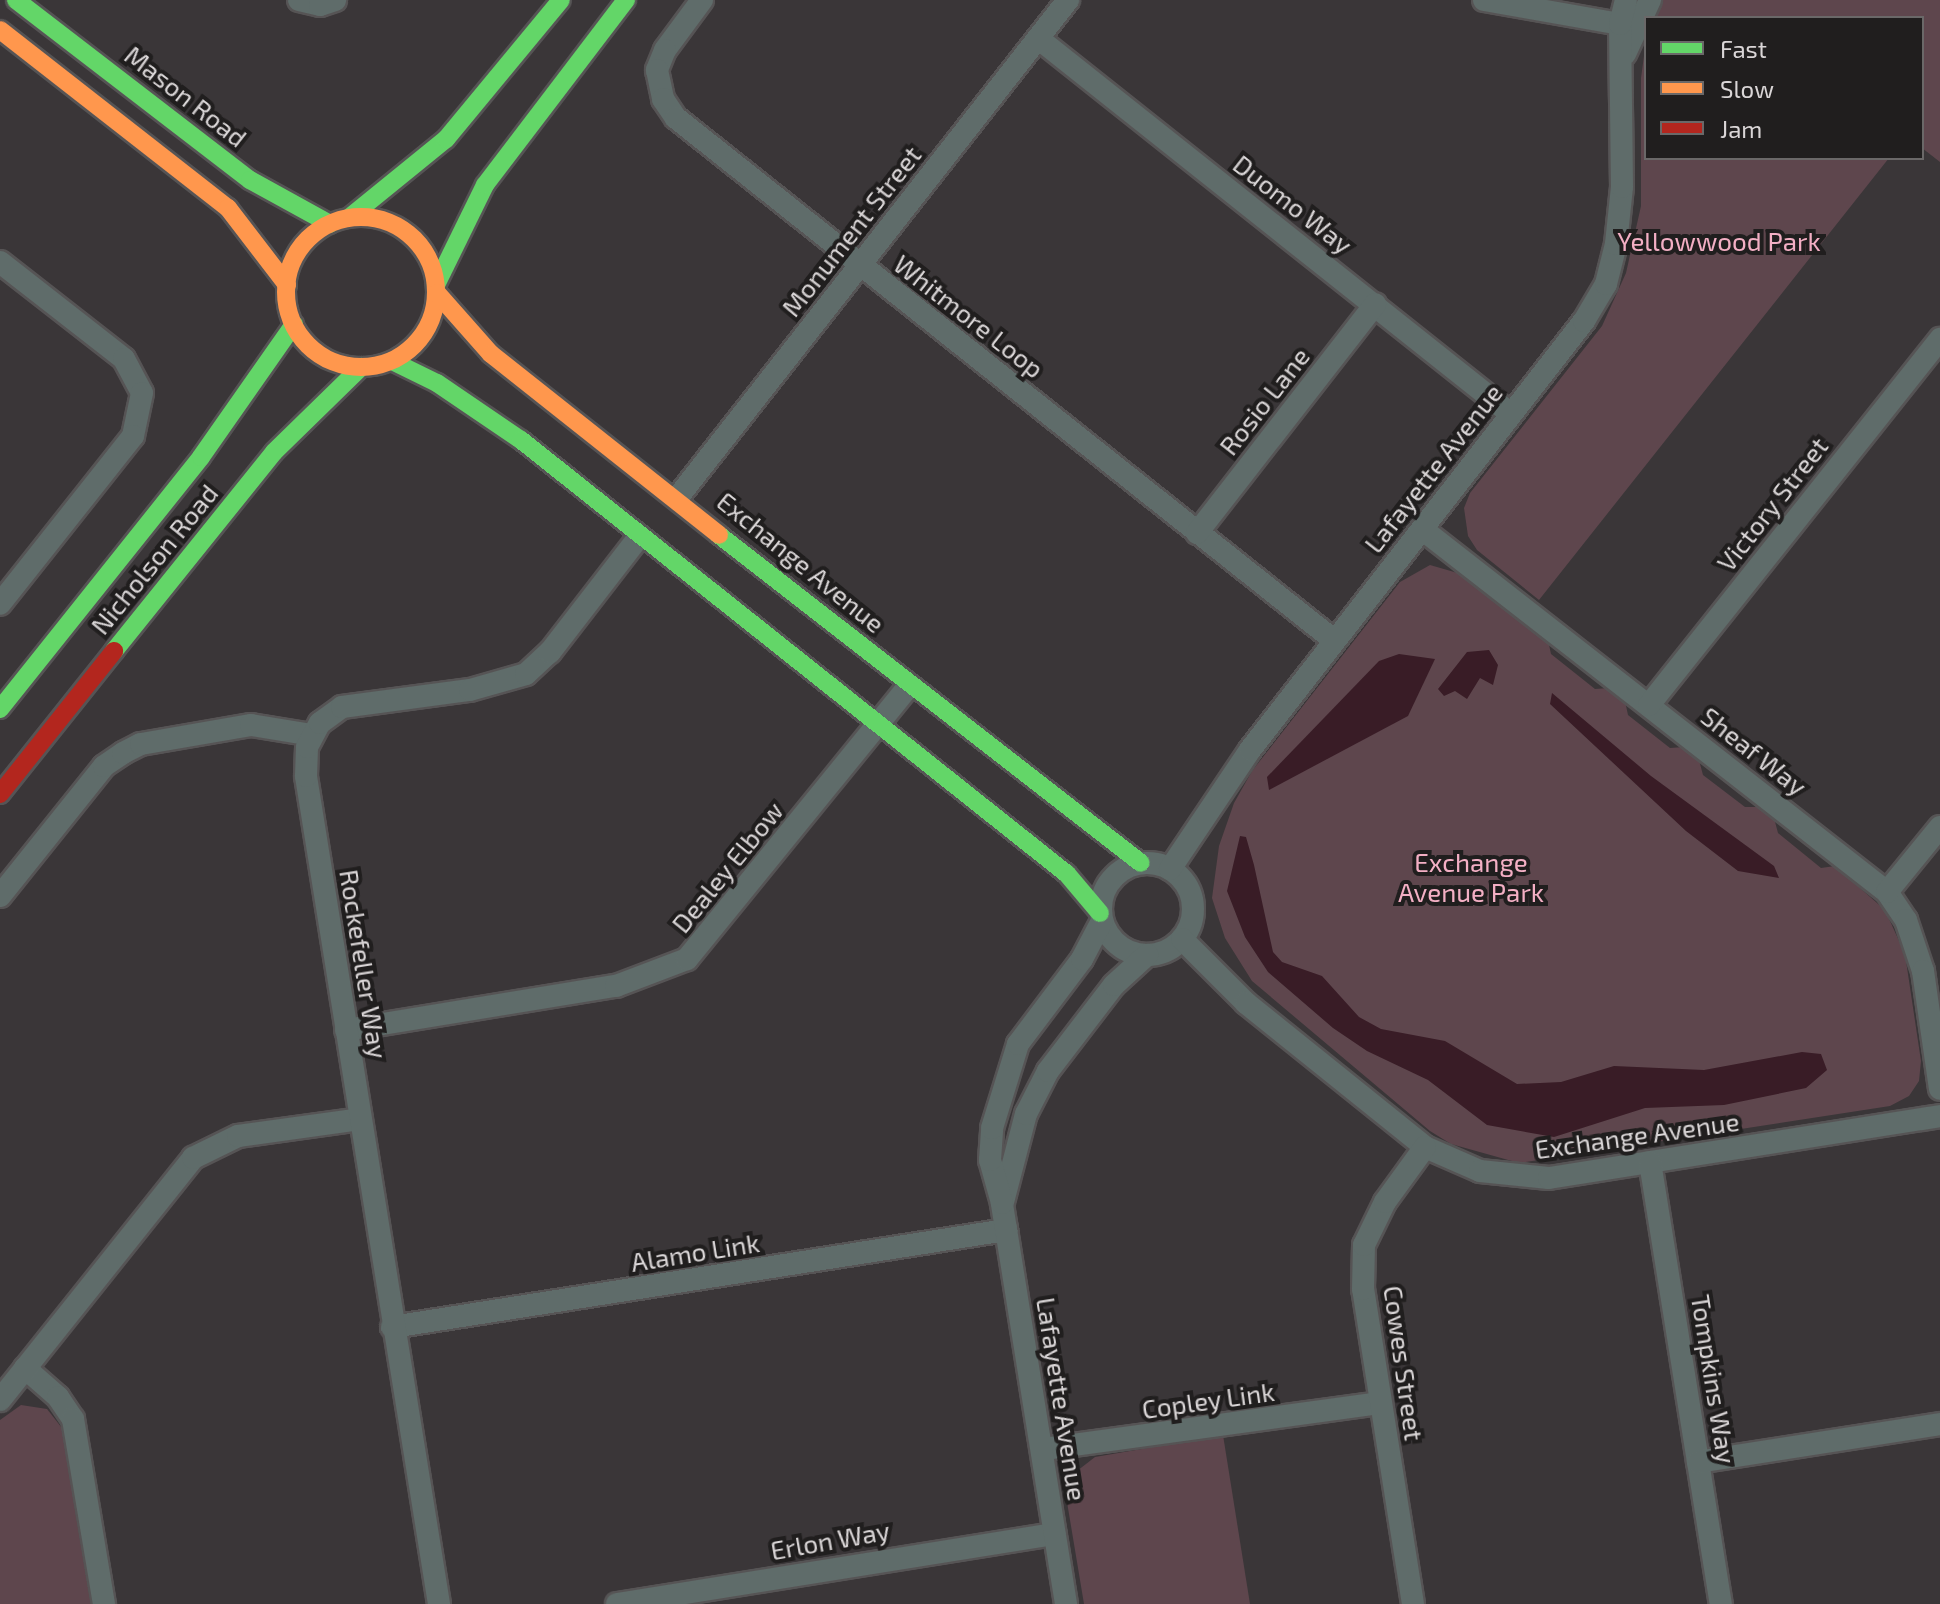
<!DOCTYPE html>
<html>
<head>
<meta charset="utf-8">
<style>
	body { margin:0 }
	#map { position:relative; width:1940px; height:1604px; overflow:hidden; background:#3a3638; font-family:"Exo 2",sans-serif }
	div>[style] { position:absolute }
	.green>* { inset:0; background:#5e464d }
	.water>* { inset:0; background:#391c26 }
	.roads { filter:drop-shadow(2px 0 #565455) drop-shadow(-2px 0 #565455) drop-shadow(0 2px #565455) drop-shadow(0 -2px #565455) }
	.street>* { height:22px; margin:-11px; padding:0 11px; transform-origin:11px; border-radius:11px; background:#5f6c6a }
	.street>.ring { margin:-11px; padding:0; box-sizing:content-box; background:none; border:22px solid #5f6c6a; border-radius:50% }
	.fast>* { height:18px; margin:-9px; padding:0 9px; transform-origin:9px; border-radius:9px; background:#63d668 }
	.slow>* { height:18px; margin:-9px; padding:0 9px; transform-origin:9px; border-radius:9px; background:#ff974d }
	.slow>.ring { margin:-9px; padding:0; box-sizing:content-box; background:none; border:18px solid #ff974d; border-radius:50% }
	.jam>* { height:18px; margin:-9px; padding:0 9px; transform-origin:9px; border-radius:9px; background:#b3261e }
	span { translate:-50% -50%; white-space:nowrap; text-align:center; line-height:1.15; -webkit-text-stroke:8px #201e1e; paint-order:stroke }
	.street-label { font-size:26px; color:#dad6d7 }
	.park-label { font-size:26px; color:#f3afc4 }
	.legend { position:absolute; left:1644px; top:16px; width:280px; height:144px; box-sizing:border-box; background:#201e1e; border:2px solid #6a6868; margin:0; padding:10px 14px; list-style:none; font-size:24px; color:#dad6d7 }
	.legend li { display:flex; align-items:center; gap:16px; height:40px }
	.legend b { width:40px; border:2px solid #6a6868 }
</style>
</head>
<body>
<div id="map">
	<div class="green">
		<div style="clip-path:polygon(1658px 0,1940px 0,1940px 162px,1922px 148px,1922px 18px,1652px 18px)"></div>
		<div style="clip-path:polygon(1646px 41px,1646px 158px,1889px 158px,1539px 600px,1477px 550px,1468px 536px,1464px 508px,1470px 493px,1602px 326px,1626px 273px,1641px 206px,1641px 78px)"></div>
		<div style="clip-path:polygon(1430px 565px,1468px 576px,1548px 640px,1551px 654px,1595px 689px,1609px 688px,1625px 701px,1628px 715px,1670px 748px,1684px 747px,1699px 760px,1703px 775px,1745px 807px,1760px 807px,1774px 818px,1778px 833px,1821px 868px,1835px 866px,1885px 910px,1905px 954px,1921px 1061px,1919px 1081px,1909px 1096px,1890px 1106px,1519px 1163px,1451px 1144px,1430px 1131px,1252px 981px,1225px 938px,1212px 898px,1219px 846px,1234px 803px,1252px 771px,1400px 582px)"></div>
		<div style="clip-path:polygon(21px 1405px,47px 1409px,62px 1428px,91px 1604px,0 1604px,0 1420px)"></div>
		<div style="clip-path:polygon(1223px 1435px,1250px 1604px,1084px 1604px,1067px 1502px,1077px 1471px,1095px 1457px)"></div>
	</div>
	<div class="water">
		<div style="clip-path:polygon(1489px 650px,1498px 665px,1493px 685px,1480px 678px,1467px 699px,1455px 691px,1444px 696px,1438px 689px,1467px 652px)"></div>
		<div style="clip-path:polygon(1399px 654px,1435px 659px,1408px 716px,1269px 790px,1267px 777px,1379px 661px)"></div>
		<div style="clip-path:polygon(1552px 693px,1651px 776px,1774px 866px,1779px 878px,1738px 871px,1686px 831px,1550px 704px)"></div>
		<div style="clip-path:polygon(1240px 836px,1246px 837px,1254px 865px,1273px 952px,1282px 962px,1322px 976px,1359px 1017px,1381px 1029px,1445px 1041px,1517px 1084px,1561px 1082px,1614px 1066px,1704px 1070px,1802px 1052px,1821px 1054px,1827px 1070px,1806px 1088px,1724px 1105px,1645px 1108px,1554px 1137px,1487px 1125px,1428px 1080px,1367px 1051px,1333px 1028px,1268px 972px,1245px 937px,1227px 891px)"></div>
	</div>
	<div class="roads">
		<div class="street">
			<div style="left:299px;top:0;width:22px;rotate:13deg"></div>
			<div style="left:320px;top:5px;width:16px;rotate:-18deg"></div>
			<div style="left:702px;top:0;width:62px;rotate:126.5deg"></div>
			<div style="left:665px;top:50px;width:22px;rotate:112deg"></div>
			<div style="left:657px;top:70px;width:30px;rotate:78deg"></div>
			<div style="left:663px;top:99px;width:23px;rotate:56deg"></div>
			<div style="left:676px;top:118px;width:841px;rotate:38.44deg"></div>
			<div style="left:1484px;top:0;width:138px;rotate:10deg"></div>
			<div style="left:1039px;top:39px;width:603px;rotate:38.47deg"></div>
			<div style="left:1625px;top:54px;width:60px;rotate:-65.2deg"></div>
			<div style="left:0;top:262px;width:157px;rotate:38deg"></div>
			<div style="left:124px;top:359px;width:38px;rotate:62deg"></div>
			<div style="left:142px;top:393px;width:44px;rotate:101.8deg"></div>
			<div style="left:133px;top:436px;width:214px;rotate:128.4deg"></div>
			<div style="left:678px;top:497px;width:632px;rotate:-51.88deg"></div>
			<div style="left:1422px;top:529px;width:590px;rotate:37.98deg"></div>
			<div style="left:1887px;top:892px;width:34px;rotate:56deg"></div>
			<div style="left:1906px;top:920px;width:54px;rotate:71.6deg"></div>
			<div style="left:1923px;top:971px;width:119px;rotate:81.8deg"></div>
			<div style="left:1197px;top:533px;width:290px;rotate:-52.1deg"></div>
			<div style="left:1649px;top:705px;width:468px;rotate:-51.5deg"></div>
			<div class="ring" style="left:1101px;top:863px;width:70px;height:70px"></div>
			<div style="left:1170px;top:869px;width:143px;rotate:-56.1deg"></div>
			<div style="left:1250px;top:750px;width:544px;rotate:-52.1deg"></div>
			<div style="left:1584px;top:321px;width:43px;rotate:-59.3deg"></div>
			<div style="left:1606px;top:284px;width:41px;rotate:-76deg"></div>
			<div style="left:1616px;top:244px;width:57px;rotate:-84deg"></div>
			<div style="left:1622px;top:187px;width:163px;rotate:-90.7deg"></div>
			<div style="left:1620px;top:24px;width:25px;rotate:-76deg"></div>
			<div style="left:1887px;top:892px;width:84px;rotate:-50.8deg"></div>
			<div style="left:0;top:896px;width:166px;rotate:-51.3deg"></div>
			<div style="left:104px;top:766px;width:23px;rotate:-34deg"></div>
			<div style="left:123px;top:753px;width:20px;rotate:-27deg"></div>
			<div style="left:141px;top:744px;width:112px;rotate:-9.8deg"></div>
			<div style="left:251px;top:725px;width:62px;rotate:9.3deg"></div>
			<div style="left:1182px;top:939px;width:91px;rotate:45deg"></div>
			<div style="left:1246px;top:1003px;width:230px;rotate:38.8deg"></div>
			<div style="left:1425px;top:1147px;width:60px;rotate:23.6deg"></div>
			<div style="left:1480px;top:1171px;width:69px;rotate:5.8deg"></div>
			<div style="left:1549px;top:1178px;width:396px;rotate:-9deg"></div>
			<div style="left:346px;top:1030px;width:274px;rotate:-9.3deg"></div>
			<div style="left:616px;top:986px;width:76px;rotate:-20.8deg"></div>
			<div style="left:687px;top:959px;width:352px;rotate:-50.9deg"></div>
			<div style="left:1650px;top:1162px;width:448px;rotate:80.9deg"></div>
			<div style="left:1003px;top:1202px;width:91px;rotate:-75.4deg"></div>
			<div style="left:1026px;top:1114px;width:48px;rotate:-62.9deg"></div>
			<div style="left:1048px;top:1071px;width:108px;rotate:-52.5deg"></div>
			<div style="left:1114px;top:985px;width:45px;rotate:-42.3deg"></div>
			<div style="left:392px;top:1327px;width:622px;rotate:-8.98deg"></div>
			<div style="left:25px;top:1368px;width:44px;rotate:41.3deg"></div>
			<div style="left:58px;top:1397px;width:27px;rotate:56deg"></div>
			<div style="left:73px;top:1419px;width:188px;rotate:80.5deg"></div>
			<div style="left:0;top:1400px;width:310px;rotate:-51.4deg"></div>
			<div style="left:193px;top:1158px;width:50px;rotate:-26.1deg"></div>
			<div style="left:238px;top:1136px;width:123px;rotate:-7.9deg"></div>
			<div style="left:1044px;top:1449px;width:338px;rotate:-7.8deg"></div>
			<div style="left:1698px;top:1462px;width:245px;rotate:-8.9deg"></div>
			<div style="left:439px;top:1604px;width:839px;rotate:-99.13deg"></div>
			<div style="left:306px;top:776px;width:29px;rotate:-88deg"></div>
			<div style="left:307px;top:747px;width:27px;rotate:-62deg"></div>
			<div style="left:320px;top:723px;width:27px;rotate:-36deg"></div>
			<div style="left:342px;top:707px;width:129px;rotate:-7.6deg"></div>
			<div style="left:470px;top:690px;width:58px;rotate:-15.9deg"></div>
			<div style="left:526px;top:674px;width:33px;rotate:-43deg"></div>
			<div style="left:550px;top:652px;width:144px;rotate:-52.3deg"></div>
			<div style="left:617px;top:1604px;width:443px;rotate:-9.1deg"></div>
			<div style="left:1066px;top:1604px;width:406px;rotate:-99.1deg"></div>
			<div style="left:1002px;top:1203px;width:45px;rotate:-105.6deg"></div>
			<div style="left:990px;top:1160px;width:32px;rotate:-86deg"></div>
			<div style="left:992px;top:1128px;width:88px;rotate:-72.8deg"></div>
			<div style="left:1018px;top:1044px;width:106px;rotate:-53deg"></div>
			<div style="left:1082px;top:959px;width:43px;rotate:-62.2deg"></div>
			<div style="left:1413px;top:1604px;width:319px;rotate:-99deg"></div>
			<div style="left:1363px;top:1289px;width:44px;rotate:-88.7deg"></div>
			<div style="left:1364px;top:1245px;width:48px;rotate:-64deg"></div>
			<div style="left:1385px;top:1202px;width:68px;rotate:-54deg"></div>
		</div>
		<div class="fast">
			<div style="left:16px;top:0;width:295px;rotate:37.6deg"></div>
			<div style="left:250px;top:180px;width:91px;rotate:28.8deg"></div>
			<div style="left:350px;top:217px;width:124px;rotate:-39.1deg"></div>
			<div style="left:446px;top:139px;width:180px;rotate:-50.4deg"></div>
			<div style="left:436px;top:285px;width:111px;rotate:-63.9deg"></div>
			<div style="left:485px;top:185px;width:233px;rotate:-52.7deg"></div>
			<div style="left:392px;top:361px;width:50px;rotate:26.1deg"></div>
			<div style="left:437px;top:383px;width:102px;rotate:34.2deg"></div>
			<div style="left:521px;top:440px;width:697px;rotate:38.48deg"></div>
			<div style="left:1067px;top:874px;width:51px;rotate:49.8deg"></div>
			<div style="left:719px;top:535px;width:534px;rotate:37.86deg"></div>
			<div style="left:114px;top:651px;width:255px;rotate:-51.2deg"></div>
			<div style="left:274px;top:452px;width:122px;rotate:-44.3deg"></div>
			<div style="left:0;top:709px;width:322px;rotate:-51.4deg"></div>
			<div style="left:201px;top:457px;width:162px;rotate:-55deg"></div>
		</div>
		<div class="slow">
			<div style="left:0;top:30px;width:289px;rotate:38deg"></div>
			<div style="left:228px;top:208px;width:97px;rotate:52.5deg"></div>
			<div class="ring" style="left:286px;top:217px;width:132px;height:132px"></div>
			<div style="left:437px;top:293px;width:81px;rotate:48.5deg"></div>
			<div style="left:491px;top:354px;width:291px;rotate:38.4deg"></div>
		</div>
		<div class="jam">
			<div style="left:0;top:794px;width:183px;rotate:-51.4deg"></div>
		</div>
	</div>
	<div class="street-label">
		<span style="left:186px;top:96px;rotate:38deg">Mason Road</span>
		<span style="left:1293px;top:204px;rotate:38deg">Duomo Way</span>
		<span style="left:851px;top:231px;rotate:-52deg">Monument Street</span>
		<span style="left:969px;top:316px;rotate:38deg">Whitmore Loop</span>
		<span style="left:1264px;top:401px;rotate:-52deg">Rosio Lane</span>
		<span style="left:1433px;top:468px;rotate:-52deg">Lafayette Avenue</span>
		<span style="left:1772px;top:504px;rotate:-52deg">Victory Street</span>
		<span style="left:154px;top:559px;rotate:-51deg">Nicholson Road</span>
		<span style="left:801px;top:562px;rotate:39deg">Exchange Avenue</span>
		<span style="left:1754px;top:751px;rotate:38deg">Sheaf Way</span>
		<span style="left:727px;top:867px;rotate:-51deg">Dealey Elbow</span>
		<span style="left:364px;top:964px;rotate:81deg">Rockefeller Way</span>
		<span style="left:1637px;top:1135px;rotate:-8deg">Exchange Avenue</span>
		<span style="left:695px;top:1252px;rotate:-9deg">Alamo Link</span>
		<span style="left:1404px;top:1363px;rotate:82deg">Cowes Street</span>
		<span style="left:1714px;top:1379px;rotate:81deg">Tompkins Way</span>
		<span style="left:1062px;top:1399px;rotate:81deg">Lafayette Avenue</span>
		<span style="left:1208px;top:1400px;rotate:-8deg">Copley Link</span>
		<span style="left:830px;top:1540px;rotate:-10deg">Erlon Way</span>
	</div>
	<div class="park-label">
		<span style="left:1719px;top:241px">Yellowwood Park</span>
		<span style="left:1471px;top:877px">Exchange<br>Avenue Park</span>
	</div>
	<ul class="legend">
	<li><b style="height:10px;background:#63d668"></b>Fast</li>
	<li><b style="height:10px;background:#ff974d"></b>Slow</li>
	<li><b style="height:10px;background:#b3261e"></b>Jam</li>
	</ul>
</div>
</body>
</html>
